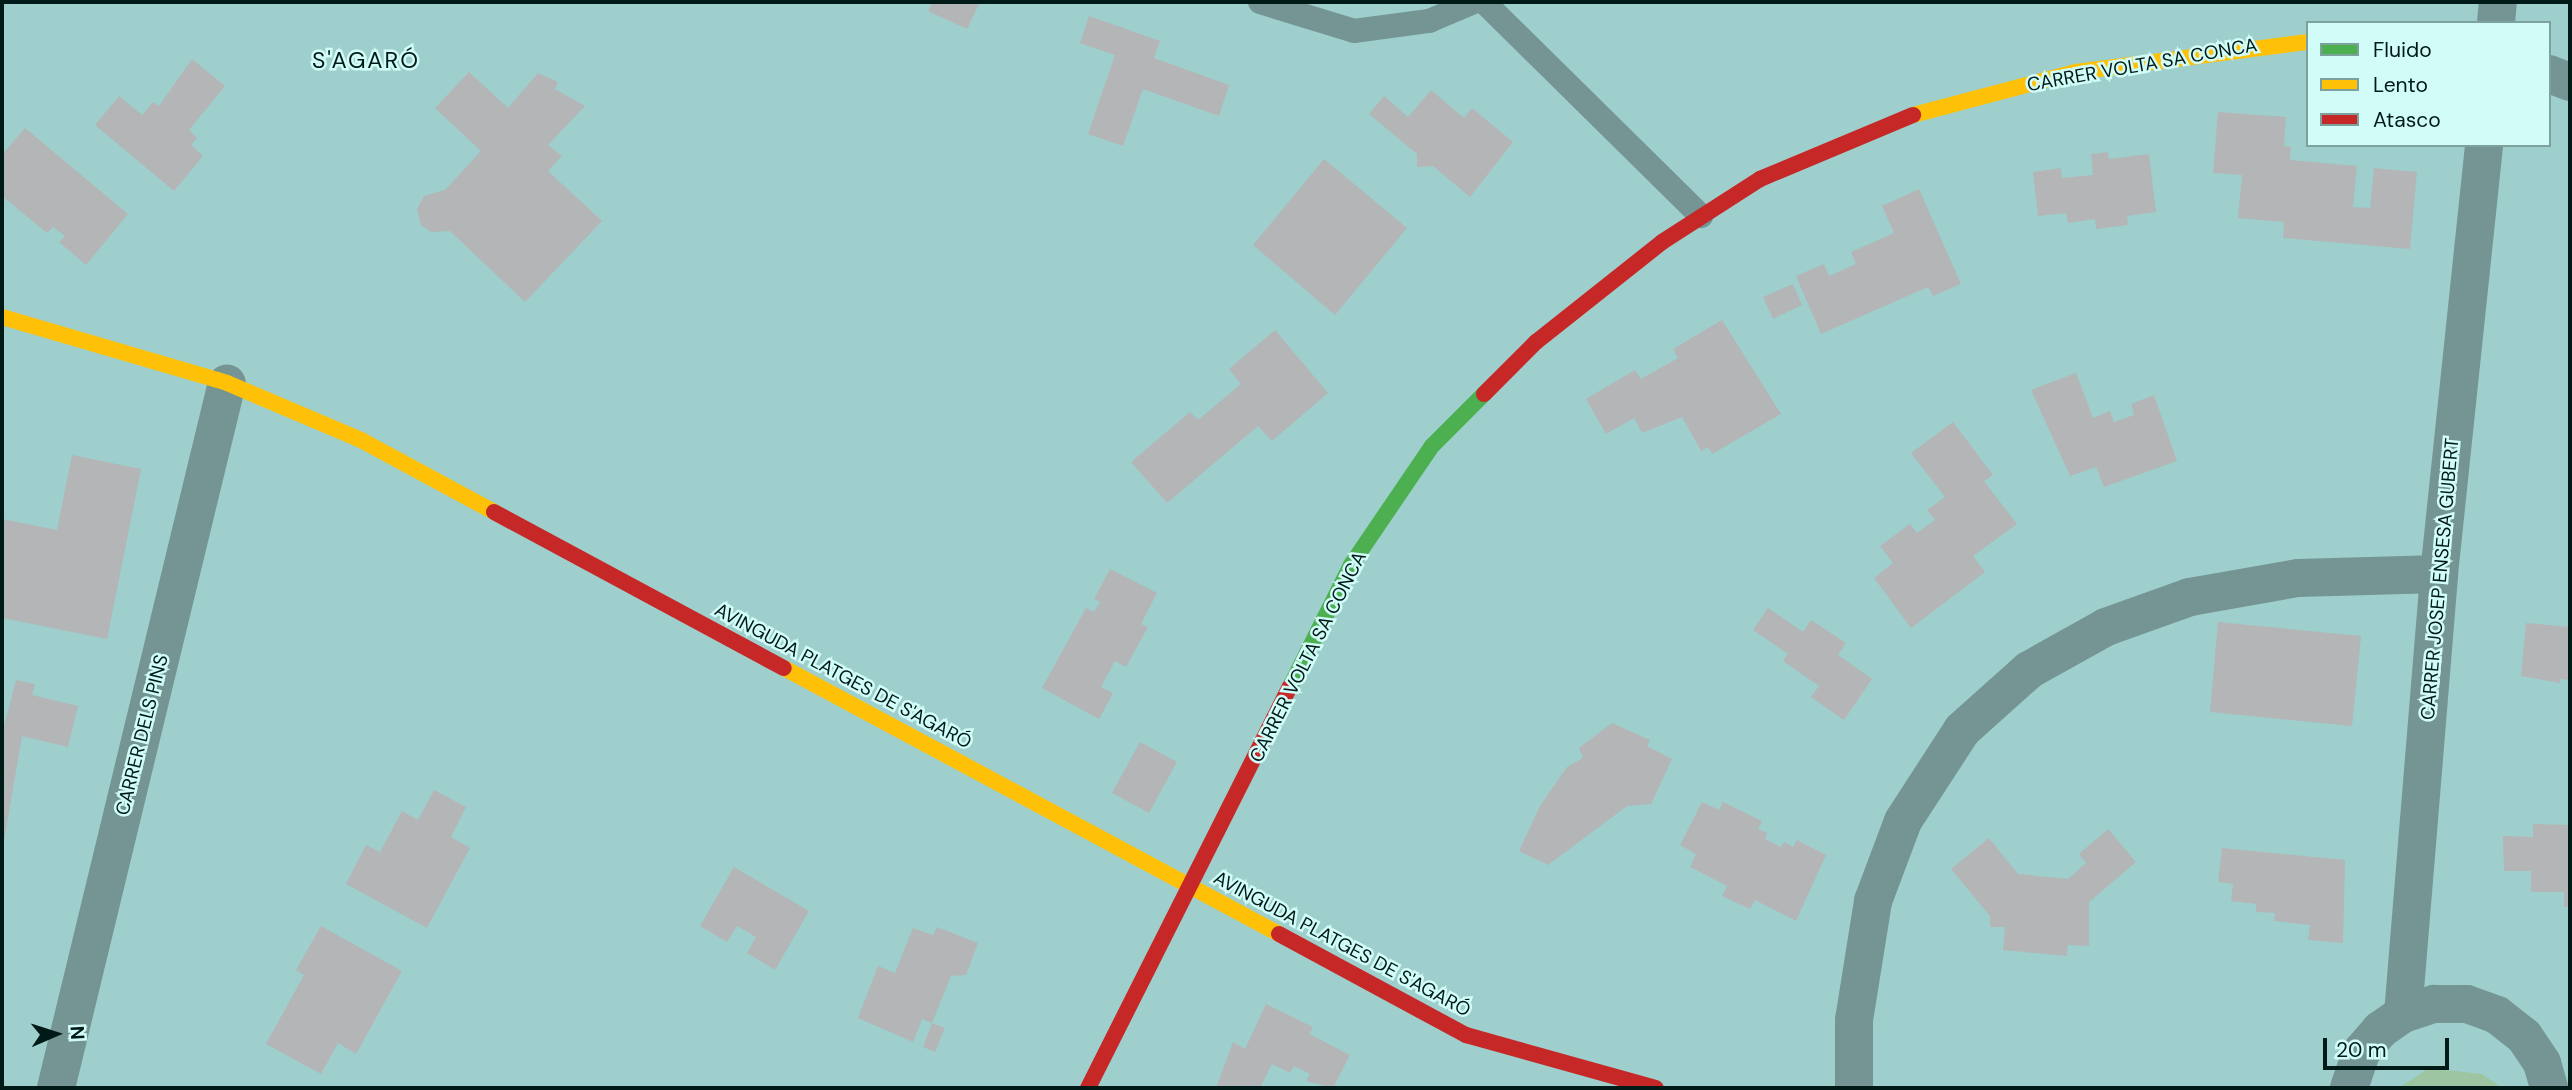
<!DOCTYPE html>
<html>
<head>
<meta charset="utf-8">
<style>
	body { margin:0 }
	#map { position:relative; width:2572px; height:1090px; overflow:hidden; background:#9ecfcc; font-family:"DM Sans",sans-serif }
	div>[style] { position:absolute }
	.green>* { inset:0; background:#9dc5a1 }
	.building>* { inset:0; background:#b3b5b7 }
	.lane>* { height:24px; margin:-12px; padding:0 12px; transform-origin:12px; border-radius:12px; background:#749593 }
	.street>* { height:38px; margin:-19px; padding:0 19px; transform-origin:19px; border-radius:19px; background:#749593 }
	.fast>* { height:16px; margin:-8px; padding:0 8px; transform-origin:8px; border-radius:8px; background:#4caf50 }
	.slow>* { height:16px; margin:-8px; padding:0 8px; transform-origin:8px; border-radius:8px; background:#ffc107 }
	.jam>* { height:16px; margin:-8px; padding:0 8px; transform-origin:8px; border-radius:8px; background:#c62828 }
	span { translate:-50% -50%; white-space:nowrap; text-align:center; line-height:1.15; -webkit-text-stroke:5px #d1fcf8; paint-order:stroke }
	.street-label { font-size:19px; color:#001a18 }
	.quarter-label { font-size:23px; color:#001a18; letter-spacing:2px }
	.frame { position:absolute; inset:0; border:4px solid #001a18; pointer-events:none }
	.legend { position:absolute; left:2306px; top:21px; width:245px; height:126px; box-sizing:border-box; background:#d1fcf8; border:2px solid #7da29e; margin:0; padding:9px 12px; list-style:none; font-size:21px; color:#001a18 }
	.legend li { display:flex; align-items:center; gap:14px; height:35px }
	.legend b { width:35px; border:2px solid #7da29e }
	.north { position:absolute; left:21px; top:999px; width:70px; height:70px; -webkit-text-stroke:5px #d1fcf8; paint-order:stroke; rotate:87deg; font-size:19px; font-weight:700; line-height:28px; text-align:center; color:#001a18 }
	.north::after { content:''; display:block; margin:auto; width:24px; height:32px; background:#001a18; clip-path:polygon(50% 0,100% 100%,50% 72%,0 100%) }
	.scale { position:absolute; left:2323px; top:1038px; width:126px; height:32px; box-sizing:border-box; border:4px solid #001a18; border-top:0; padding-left:9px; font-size:21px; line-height:24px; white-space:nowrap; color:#001a18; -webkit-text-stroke:5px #d1fcf8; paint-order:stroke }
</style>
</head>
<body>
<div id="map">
	<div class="green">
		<div style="clip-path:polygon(2429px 1068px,2482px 1074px,2502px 1088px,2399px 1088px)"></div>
	</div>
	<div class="building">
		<div style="clip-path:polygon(933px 2px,980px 2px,967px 29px,928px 11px)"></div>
		<div style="clip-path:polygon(1089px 16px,1160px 41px,1154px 58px,1229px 85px,1219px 116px,1143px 89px,1123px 146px,1088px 134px,1115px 55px,1080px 43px)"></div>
		<div style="clip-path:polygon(192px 59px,225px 86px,189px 130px,197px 138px,191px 145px,203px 156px,174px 191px,95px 125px,119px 96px,142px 115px,153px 102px,159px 106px)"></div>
		<div style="clip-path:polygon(469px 72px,508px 108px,538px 73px,558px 82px,555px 89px,585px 106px,548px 145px,562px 156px,548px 171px,602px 221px,525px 302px,450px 231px,431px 232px,421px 225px,417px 209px,424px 196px,445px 190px,481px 151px,435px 108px)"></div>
		<div style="clip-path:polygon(1431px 90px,1464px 118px,1472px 108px,1513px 142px,1470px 197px,1433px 166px,1417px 167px,1417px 154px,1369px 114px,1384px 96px,1408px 117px)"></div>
		<div style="clip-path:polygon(2218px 112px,2286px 117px,2284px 146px,2291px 147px,2290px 160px,2357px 166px,2353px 207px,2370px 208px,2374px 168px,2417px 172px,2410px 249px,2283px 238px,2284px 222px,2238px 218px,2242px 175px,2213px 173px)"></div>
		<div style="clip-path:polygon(25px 128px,128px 214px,86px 265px,59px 242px,65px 236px,53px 227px,47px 233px,2px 196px,2px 155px)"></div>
		<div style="clip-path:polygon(2108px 152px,2109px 159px,2149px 154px,2156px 212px,2127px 216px,2128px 225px,2096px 229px,2095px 219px,2068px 223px,2066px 213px,2038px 216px,2033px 172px,2061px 168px,2062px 178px,2093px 175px,2091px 154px)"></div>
		<div style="clip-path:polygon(1324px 159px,1407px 228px,1335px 315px,1253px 245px)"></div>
		<div style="clip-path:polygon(1919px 189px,1961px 284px,1933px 296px,1928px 287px,1821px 334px,1796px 276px,1824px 264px,1829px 276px,1856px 264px,1851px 252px,1894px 233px,1882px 206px)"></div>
		<div style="clip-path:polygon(1793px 284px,1802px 305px,1773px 319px,1763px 297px)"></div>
		<div style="clip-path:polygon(1722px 320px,1781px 414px,1712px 454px,1708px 447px,1701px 451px,1682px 417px,1642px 433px,1634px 418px,1606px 434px,1586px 399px,1635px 370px,1641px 379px,1678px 358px,1673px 349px)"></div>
		<div style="clip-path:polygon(1275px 330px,1328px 393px,1272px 441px,1258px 426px,1167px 503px,1131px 462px,1190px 412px,1198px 420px,1241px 384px,1229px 369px)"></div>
		<div style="clip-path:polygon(2076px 373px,2093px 418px,2110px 411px,2114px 422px,2134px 415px,2131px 404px,2154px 395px,2177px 461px,2104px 487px,2096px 467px,2070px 476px,2031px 390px)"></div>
		<div style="clip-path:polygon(1953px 422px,1993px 475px,1984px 481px,2017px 524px,1973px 556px,1985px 572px,1911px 628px,1874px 578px,1893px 563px,1880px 546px,1910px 524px,1917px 533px,1935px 520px,1927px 510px,1945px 497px,1911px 453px)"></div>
		<div style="clip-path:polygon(72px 455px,141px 469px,107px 639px,2px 618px,2px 519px,57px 530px)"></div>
		<div style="clip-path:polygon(1110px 569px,1157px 593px,1141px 624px,1148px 627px,1126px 667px,1115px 661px,1101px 687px,1113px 693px,1099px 719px,1042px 688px,1086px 608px,1094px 612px,1100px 602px,1094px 599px)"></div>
		<div style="clip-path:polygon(1768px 608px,1803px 632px,1811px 620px,1846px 643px,1838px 655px,1872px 679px,1844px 720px,1811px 697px,1819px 686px,1783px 661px,1788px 654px,1753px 630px)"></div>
		<div style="clip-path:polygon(2218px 622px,2361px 636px,2352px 726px,2210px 712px)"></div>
		<div style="clip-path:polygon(2526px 623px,2570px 627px,2570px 680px,2560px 679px,2560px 683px,2521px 676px)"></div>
		<div style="clip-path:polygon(16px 680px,35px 684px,32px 695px,78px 706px,68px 747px,22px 736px,3px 847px,2px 734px)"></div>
		<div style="clip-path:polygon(1612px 723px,1650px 740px,1647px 746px,1672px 759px,1651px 804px,1627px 806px,1548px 865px,1519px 851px,1540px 806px,1567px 767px,1583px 758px,1579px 748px)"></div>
		<div style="clip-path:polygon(1140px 742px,1177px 762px,1149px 813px,1112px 793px)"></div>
		<div style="clip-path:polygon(434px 790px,466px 807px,451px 837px,470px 848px,427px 928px,346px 884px,366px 845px,380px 852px,402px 811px,418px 820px)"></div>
		<div style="clip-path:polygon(1702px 802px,1719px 810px,1723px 802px,1762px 821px,1758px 829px,1767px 833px,1765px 839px,1781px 847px,1784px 842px,1793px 847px,1797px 840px,1826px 855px,1796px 921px,1755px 900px,1750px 909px,1722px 896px,1727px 886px,1690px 867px,1696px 854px,1680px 845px)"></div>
		<div style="clip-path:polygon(2533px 824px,2570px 825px,2570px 907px,2564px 907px,2564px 892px,2531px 892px,2531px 871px,2504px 871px,2503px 836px,2533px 837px)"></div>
		<div style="clip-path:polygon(2108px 829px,2136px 862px,2089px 902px,2089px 946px,2068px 945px,2067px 956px,2003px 950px,2005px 927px,1990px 927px,1990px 916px,1951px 869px,1989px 838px,2018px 874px,2068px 879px,2086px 863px,2079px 854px)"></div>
		<div style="clip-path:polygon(2222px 848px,2345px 860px,2343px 943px,2308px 940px,2310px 925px,2274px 921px,2275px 913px,2256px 912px,2256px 904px,2231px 901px,2233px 884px,2218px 882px)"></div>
		<div style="clip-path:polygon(734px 867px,809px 911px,775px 970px,747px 953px,756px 937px,737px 926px,727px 942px,700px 926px)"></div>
		<div style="clip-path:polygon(321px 926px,402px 971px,356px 1054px,338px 1043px,321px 1074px,266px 1044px,304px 975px,296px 970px)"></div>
		<div style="clip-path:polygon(937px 927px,978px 943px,966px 975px,951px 976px,932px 1023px,945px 1028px,935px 1052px,923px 1047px,932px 1023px,922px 1019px,913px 1042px,858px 1018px,878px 966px,895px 973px,913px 928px,933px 935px)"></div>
		<div style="clip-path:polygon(1266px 1004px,1313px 1027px,1309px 1034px,1350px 1055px,1333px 1088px,1306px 1081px,1310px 1074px,1294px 1066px,1290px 1073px,1272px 1064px,1260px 1088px,1216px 1088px,1233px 1042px,1245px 1049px)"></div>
	</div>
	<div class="lane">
		<div style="left:1260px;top:2px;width:98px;rotate:17.1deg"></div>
		<div style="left:1354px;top:31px;width:76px;rotate:-7.6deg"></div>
		<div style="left:1429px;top:21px;width:49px;rotate:-22.9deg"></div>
		<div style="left:1484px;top:2px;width:305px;rotate:44.6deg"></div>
	</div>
	<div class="street">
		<div style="left:2496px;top:23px;width:21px;rotate:-85deg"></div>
		<div style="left:2549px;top:74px;width:22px;rotate:21deg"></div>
		<div style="left:2403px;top:1014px;width:441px;rotate:-85.3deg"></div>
		<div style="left:2439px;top:574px;width:431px;rotate:-84deg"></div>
		<div style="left:56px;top:1088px;width:725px;rotate:-76.37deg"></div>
		<div style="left:1854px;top:1088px;width:68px;rotate:-90deg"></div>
		<div style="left:1854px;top:1020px;width:121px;rotate:-80.9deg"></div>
		<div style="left:1873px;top:901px;width:85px;rotate:-69.4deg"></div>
		<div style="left:1903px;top:821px;width:108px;rotate:-57deg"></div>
		<div style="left:1962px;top:730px;width:90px;rotate:-41.8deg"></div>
		<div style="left:2029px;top:670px;width:88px;rotate:-29.2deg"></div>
		<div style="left:2106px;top:627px;width:89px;rotate:-19.7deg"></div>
		<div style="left:2190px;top:597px;width:110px;rotate:-10deg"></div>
		<div style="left:2298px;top:578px;width:141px;rotate:-1.6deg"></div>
		<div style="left:2349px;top:1088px;width:39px;rotate:-71deg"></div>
		<div style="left:2362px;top:1051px;width:28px;rotate:-49deg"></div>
		<div style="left:2380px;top:1030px;width:28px;rotate:-35deg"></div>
		<div style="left:2403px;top:1014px;width:33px;rotate:-18deg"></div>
		<div style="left:2434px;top:1004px;width:33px"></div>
		<div style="left:2467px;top:1004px;width:32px;rotate:20deg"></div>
		<div style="left:2497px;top:1015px;width:34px;rotate:38deg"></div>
		<div style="left:2524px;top:1036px;width:32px;rotate:56deg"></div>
		<div style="left:2542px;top:1063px;width:26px;rotate:74deg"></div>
	</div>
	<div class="fast">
		<div style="left:1290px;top:687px;width:136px;rotate:-63.4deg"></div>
		<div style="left:1351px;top:565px;width:144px;rotate:-55.8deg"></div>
		<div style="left:1432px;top:446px;width:74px;rotate:-45deg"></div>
	</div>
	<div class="slow">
		<div style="left:1913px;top:115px;width:169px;rotate:-14.8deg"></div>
		<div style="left:2076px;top:72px;width:234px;rotate:-7.4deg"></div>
		<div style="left:2px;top:317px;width:234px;rotate:16.3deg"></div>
		<div style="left:227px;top:383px;width:146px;rotate:23deg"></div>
		<div style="left:361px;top:440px;width:151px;rotate:28.4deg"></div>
		<div style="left:784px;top:668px;width:562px;rotate:28.25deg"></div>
	</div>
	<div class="jam">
		<div style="left:1484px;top:394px;width:74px;rotate:-45deg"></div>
		<div style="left:1536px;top:342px;width:161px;rotate:-38.4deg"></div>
		<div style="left:1662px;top:242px;width:117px;rotate:-32.7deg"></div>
		<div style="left:1760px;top:179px;width:166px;rotate:-22.7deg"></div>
		<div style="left:494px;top:512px;width:329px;rotate:28.3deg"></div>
		<div style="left:1279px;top:934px;width:213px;rotate:28.4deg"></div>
		<div style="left:1466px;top:1035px;width:197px;rotate:15.6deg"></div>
		<div style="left:1088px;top:1088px;width:449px;rotate:-63.3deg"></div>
	</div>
	<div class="street-label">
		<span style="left:2142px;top:65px;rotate:-10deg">CARRER VOLTA SA CONCA</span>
		<span style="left:2440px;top:579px;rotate:-85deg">CARRER JOSEP ENSESA GUBERT</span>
		<span style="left:1308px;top:657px;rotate:-63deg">CARRER VOLTA SA CONCA</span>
		<span style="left:843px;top:676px;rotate:28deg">AVINGUDA PLATGES DE S'AGARÓ</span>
		<span style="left:142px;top:735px;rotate:-76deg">CARRER DELS PINS</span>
		<span style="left:1342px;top:944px;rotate:28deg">AVINGUDA PLATGES DE S'AGARÓ</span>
	</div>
	<div class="quarter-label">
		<span style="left:366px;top:60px">S'AGARÓ</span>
	</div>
	<div class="frame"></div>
	<ul class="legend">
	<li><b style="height:9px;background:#4caf50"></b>Fluido</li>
	<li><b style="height:9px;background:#ffc107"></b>Lento</li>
	<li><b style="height:9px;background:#c62828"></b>Atasco</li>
	</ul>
	<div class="north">N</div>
	<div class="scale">20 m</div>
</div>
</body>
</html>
